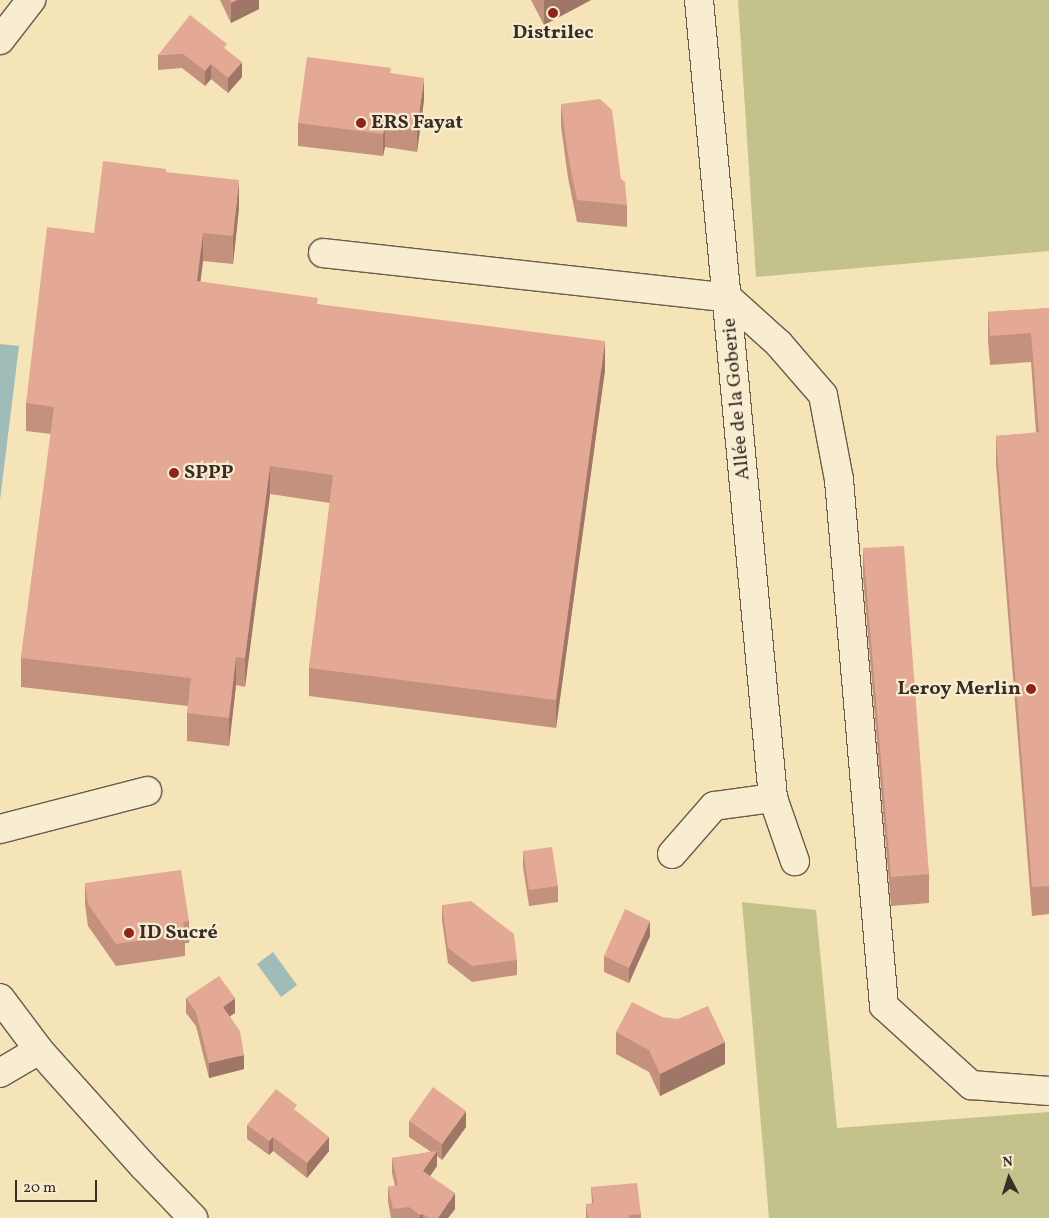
<!DOCTYPE html>
<html>
<head>
<meta charset="utf-8">
<style>
	body { margin:0 }
	#map { position:relative; width:1049px; height:1218px; overflow:hidden; background:#f5e4b8; font-family:Vollkorn,serif }
	div>[style] { position:absolute }
	.green>* { inset:0; background:#c3c28a }
	.water>* { inset:0; background:#a0bcb9 }
	.roads { filter:drop-shadow(1px 0 #695b4a) drop-shadow(-1px 0 #695b4a) drop-shadow(0 1px #695b4a) drop-shadow(0 -1px #695b4a) }
	.minor>* { height:28px; margin:-14px; padding:0 14px; transform-origin:14px; border-radius:14px; background:#f8edd1 }
	.wall>* { inset:0; background:#c4917f }
	.shaded-wall>* { inset:0; background:#a07668 }
	.building>* { inset:0; background:#e4a994 }
	.dots>* { width:14px; height:14px; translate:-50% -50%; box-sizing:border-box; border:2px solid #f8edd1; border-radius:50% }
	span { translate:-50% -50%; white-space:nowrap; text-align:center; line-height:1.15; -webkit-text-stroke:4.5px #f8edd1; paint-order:stroke }
	.poi-label { font-size:20px; color:#3a2d26; font-weight:700 }
	.left { translate:0 -50%; text-align:left }
	.right { translate:-100% -50%; text-align:right }
	.street-label { font-size:20px; color:#3a2d26 }
	.north { position:absolute; left:984px; top:1153px; width:50px; height:50px; -webkit-text-stroke:4px #f8edd1; paint-order:stroke; rotate:355deg; font-size:14px; font-weight:700; line-height:20px; text-align:center; color:#3a2d26 }
	.north::after { content:''; display:block; margin:auto; width:18px; height:22px; background:#3a2d26; clip-path:polygon(50% 0,100% 100%,50% 72%,0 100%) }
	.scale { position:absolute; left:15px; top:1180px; width:82px; height:22px; box-sizing:border-box; border:2px solid #3a2d26; border-top:0; padding-left:6px; font-size:15px; line-height:18px; white-space:nowrap; color:#3a2d26; -webkit-text-stroke:4px #f8edd1; paint-order:stroke }
</style>
</head>
<body>
<div id="map">
	<div class="green">
		<div style="clip-path:polygon(738px 0,1049px 0,1049px 251px,756px 277px)"></div>
		<div style="clip-path:polygon(742px 902px,816px 910px,837px 1128px,1049px 1112px,1049px 1218px,769px 1218px)"></div>
	</div>
	<div class="water">
		<div style="clip-path:polygon(0 344px,19px 346px,0 500px)"></div>
		<div style="clip-path:polygon(273px 952px,297px 985px,281px 997px,257px 964px)"></div>
	</div>
	<div class="roads">
		<div class="minor">
			<div style="left:699px;top:0;width:801px;rotate:84.7deg"></div>
			<div style="left:773px;top:798px;width:67px;rotate:70.8deg"></div>
			<div style="left:0;top:40px;width:51px;rotate:-52.2deg"></div>
			<div style="left:323px;top:253px;width:407px;rotate:6.3deg"></div>
			<div style="left:728px;top:298px;width:69px;rotate:42deg"></div>
			<div style="left:779px;top:344px;width:67px;rotate:49.2deg"></div>
			<div style="left:823px;top:395px;width:86px;rotate:79.3deg"></div>
			<div style="left:839px;top:480px;width:528px;rotate:85.11deg"></div>
			<div style="left:884px;top:1006px;width:118px;rotate:42.2deg"></div>
			<div style="left:971px;top:1085px;width:78px;rotate:4.4deg"></div>
			<div style="left:0;top:829px;width:152px;rotate:-14.5deg"></div>
			<div style="left:672px;top:854px;width:64px;rotate:-48.8deg"></div>
			<div style="left:714px;top:806px;width:60px;rotate:-7.7deg"></div>
			<div style="left:0;top:998px;width:65px;rotate:53.1deg"></div>
			<div style="left:39px;top:1050px;width:157px;rotate:48.1deg"></div>
			<div style="left:144px;top:1167px;width:71px;rotate:46.1deg"></div>
			<div style="left:0;top:1073px;width:45px;rotate:-30.5deg"></div>
		</div>
	</div>
	<div class="wall">
		<div style="clip-path:polygon(220px 0,259px 0,259px 9px,231px 23px)"></div>
		<div style="clip-path:polygon(531px 0,591px 0,544px 25px)"></div>
		<div style="clip-path:polygon(227px 50px,242px 77px,228px 93px,211px 79px,205px 86px,182px 68px,158px 70px,158px 55px)"></div>
		<div style="clip-path:polygon(391px 73px,424px 100px,417px 152px,385px 147px,383px 156px,298px 146px,298px 123px)"></div>
		<div style="clip-path:polygon(561px 104px,621px 179px,627px 205px,627px 227px,577px 222px,568px 178px,561px 126px)"></div>
		<div style="clip-path:polygon(166px 172px,239px 208px,233px 264px,203px 261px,200px 282px,318px 304px,605px 370px,556px 728px,309px 696px,309px 668px,330px 503px,270px 494px,245px 687px,236px 685px,229px 746px,187px 741px,187px 713px,188px 706px,21px 687px,21px 658px,51px 434px,26px 431px,26px 403px,94px 233px)"></div>
		<div style="clip-path:polygon(1049px 308px,1049px 914px,1032px 916px,996px 464px,996px 436px,1036px 433px,1031px 362px,990px 365px,988px 341px,988px 312px)"></div>
		<div style="clip-path:polygon(863px 548px,929px 874px,929px 903px,891px 906px,863px 577px)"></div>
		<div style="clip-path:polygon(523px 851px,558px 886px,558px 902px,529px 906px,523px 867px)"></div>
		<div style="clip-path:polygon(85px 883px,189px 921px,189px 943px,185px 943px,185px 956px,116px 966px,88px 926px,85px 905px)"></div>
		<div style="clip-path:polygon(442px 905px,517px 960px,517px 975px,472px 982px,448px 963px,442px 920px)"></div>
		<div style="clip-path:polygon(650px 936px,629px 983px,604px 972px,604px 956px)"></div>
		<div style="clip-path:polygon(186px 998px,235px 1013px,230px 1016px,244px 1069px,209px 1078px,196px 1026px,186px 1013px)"></div>
		<div style="clip-path:polygon(662px 1017px,725px 1064px,660px 1096px,649px 1072px,616px 1054px,616px 1032px)"></div>
		<div style="clip-path:polygon(297px 1112px,329px 1151px,307px 1178px,273px 1151px,269px 1155px,247px 1139px,247px 1125px)"></div>
		<div style="clip-path:polygon(409px 1121px,466px 1127px,442px 1160px,437px 1156px,437px 1166px,430px 1176px,455px 1209px,448px 1218px,391px 1218px,388px 1202px,388px 1187px,395px 1186px,392px 1173px,392px 1158px,431px 1152px,409px 1137px)"></div>
		<div style="clip-path:polygon(591px 1187px,641px 1214px,641px 1218px,586px 1218px,586px 1204px,592px 1204px)"></div>
	</div>
	<div class="shaded-wall">
		<div style="clip-path:polygon(237px 0,259px 0,259px 9px,231px 23px,231px 3px)"></div>
		<div style="clip-path:polygon(544px 0,591px 0,544px 25px)"></div>
		<div style="clip-path:polygon(242px 62px,242px 77px,228px 93px,228px 78px)"></div>
		<div style="clip-path:polygon(211px 64px,211px 79px,205px 86px,205px 71px)"></div>
		<div style="clip-path:polygon(424px 78px,424px 100px,417px 152px,417px 130px)"></div>
		<div style="clip-path:polygon(385px 125px,385px 147px,383px 156px,383px 134px)"></div>
		<div style="clip-path:polygon(239px 180px,239px 208px,233px 264px,233px 236px)"></div>
		<div style="clip-path:polygon(203px 233px,203px 261px,197px 309px,197px 281px)"></div>
		<div style="clip-path:polygon(605px 341px,605px 370px,556px 728px,556px 700px)"></div>
		<div style="clip-path:polygon(270px 466px,270px 494px,245px 687px,245px 658px)"></div>
		<div style="clip-path:polygon(236px 657px,236px 685px,229px 746px,229px 718px)"></div>
		<div style="clip-path:polygon(650px 921px,650px 936px,629px 983px,629px 968px)"></div>
		<div style="clip-path:polygon(235px 998px,235px 1013px,223px 1021px,223px 1007px)"></div>
		<div style="clip-path:polygon(725px 1042px,725px 1064px,660px 1096px,660px 1074px)"></div>
		<div style="clip-path:polygon(244px 1055px,244px 1069px,209px 1078px,209px 1063px)"></div>
		<div style="clip-path:polygon(466px 1111px,466px 1127px,442px 1160px,442px 1144px)"></div>
		<div style="clip-path:polygon(273px 1137px,273px 1151px,269px 1155px,269px 1141px)"></div>
		<div style="clip-path:polygon(329px 1137px,329px 1151px,307px 1178px,307px 1163px)"></div>
		<div style="clip-path:polygon(437px 1151px,437px 1166px,423px 1186px,423px 1171px)"></div>
		<div style="clip-path:polygon(455px 1193px,455px 1209px,448px 1218px,438px 1218px)"></div>
		<div style="clip-path:polygon(423px 1214px,423px 1218px,420px 1218px,420px 1215px)"></div>
	</div>
	<div class="building">
		<div style="clip-path:polygon(230px 0,237px 0,231px 3px)"></div>
		<div style="clip-path:polygon(190px 15px,227px 44px,224px 48px,242px 62px,228px 78px,211px 64px,205px 71px,182px 53px,158px 55px)"></div>
		<div style="clip-path:polygon(307px 57px,391px 68px,390px 73px,424px 78px,417px 130px,385px 125px,383px 134px,298px 123px)"></div>
		<div style="clip-path:polygon(600px 99px,612px 110px,621px 179px,625px 182px,627px 205px,577px 200px,568px 155px,561px 104px)"></div>
		<div style="clip-path:polygon(103px 161px,166px 169px,166px 172px,239px 180px,233px 236px,203px 233px,197px 281px,318px 298px,317px 304px,605px 341px,556px 700px,309px 668px,333px 475px,270px 466px,245px 658px,236px 657px,229px 718px,187px 713px,191px 678px,21px 658px,54px 407px,26px 403px,47px 227px,94px 233px)"></div>
		<div style="clip-path:polygon(1049px 308px,1049px 886px,1032px 887px,996px 436px,1039px 432px,1031px 333px,990px 336px,988px 312px)"></div>
		<div style="clip-path:polygon(904px 546px,929px 874px,891px 877px,863px 548px)"></div>
		<div style="clip-path:polygon(552px 847px,558px 886px,529px 890px,523px 851px)"></div>
		<div style="clip-path:polygon(181px 870px,189px 921px,183px 922px,185px 934px,116px 944px,88px 904px,85px 883px)"></div>
		<div style="clip-path:polygon(471px 901px,514px 934px,517px 960px,472px 966px,448px 948px,442px 905px)"></div>
		<div style="clip-path:polygon(625px 909px,650px 921px,629px 968px,604px 956px)"></div>
		<div style="clip-path:polygon(219px 976px,235px 998px,223px 1007px,240px 1031px,244px 1055px,209px 1063px,196px 1012px,186px 998px)"></div>
		<div style="clip-path:polygon(632px 1002px,662px 1017px,678px 1019px,708px 1006px,725px 1042px,660px 1074px,649px 1050px,616px 1032px)"></div>
		<div style="clip-path:polygon(433px 1087px,466px 1111px,442px 1144px,409px 1121px)"></div>
		<div style="clip-path:polygon(276px 1089px,297px 1105px,294px 1109px,329px 1137px,307px 1163px,273px 1137px,269px 1141px,247px 1125px)"></div>
		<div style="clip-path:polygon(437px 1151px,423px 1171px,455px 1193px,438px 1218px,429px 1218px,423px 1214px,420px 1215px,409px 1207px,393px 1209px,388px 1187px,398px 1185px,392px 1158px)"></div>
		<div style="clip-path:polygon(637px 1183px,641px 1214px,629px 1215px,629px 1218px,588px 1218px,586px 1204px,594px 1203px,591px 1187px)"></div>
	</div>
	<div class="dots">
		<div style="left:553px;top:13px;background:#8f2418"></div>
		<div style="left:361px;top:123px;background:#8f2418"></div>
		<div style="left:174px;top:473px;background:#8f2418"></div>
		<div style="left:1031px;top:689px;background:#8f2418"></div>
		<div style="left:129px;top:933px;background:#8f2418"></div>
	</div>
	<div class="poi-label">
		<span style="left:553px;top:33px">Distrilec</span>
		<span class="left" style="left:371px;top:123px">ERS Fayat</span>
		<span class="left" style="left:184px;top:473px">SPPP</span>
		<span class="right" style="left:1021px;top:689px">Leroy Merlin</span>
		<span class="left" style="left:139px;top:933px">ID Sucré</span>
	</div>
	<div class="street-label">
		<span style="left:737px;top:399px;rotate:-95deg">Allée de la Goberie</span>
	</div>
	<div class="north">N</div>
	<div class="scale">20 m</div>
</div>
</body>
</html>
